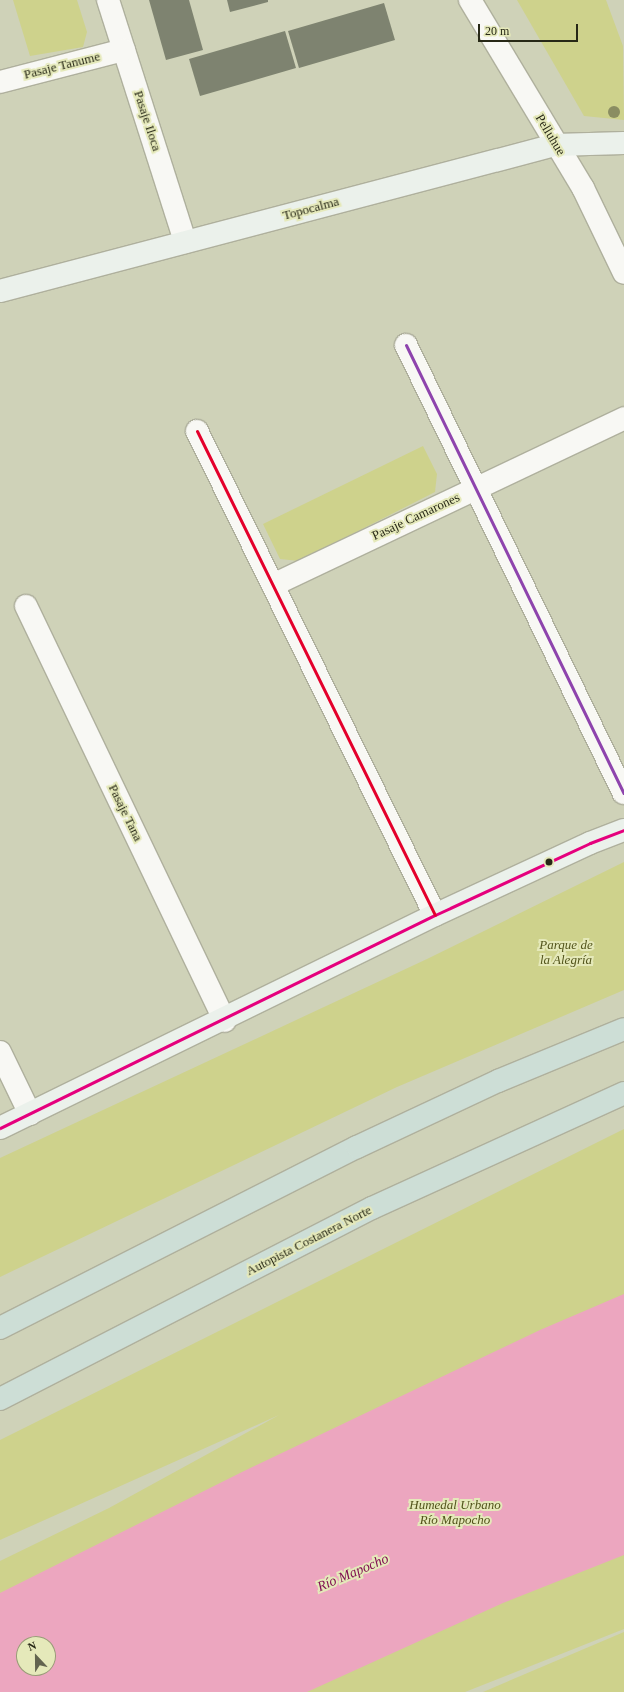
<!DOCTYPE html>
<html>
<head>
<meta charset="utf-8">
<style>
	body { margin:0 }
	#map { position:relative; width:624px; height:1692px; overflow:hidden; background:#cfd2b8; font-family:Georgia,serif }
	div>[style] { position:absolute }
	.green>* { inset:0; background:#ced28c }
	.water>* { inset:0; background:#eca6bf }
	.building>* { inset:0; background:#7e8370 }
	.roads { filter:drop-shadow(1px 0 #afb09d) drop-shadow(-1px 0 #afb09d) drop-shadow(0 1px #afb09d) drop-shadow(0 -1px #afb09d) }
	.street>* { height:22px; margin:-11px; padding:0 11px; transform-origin:11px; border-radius:11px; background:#f8f8f4 }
	.secondary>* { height:22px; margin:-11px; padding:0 11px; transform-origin:11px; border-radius:11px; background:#ebf1eb }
	.highway>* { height:22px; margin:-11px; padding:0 11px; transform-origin:11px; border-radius:11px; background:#cdded6 }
	.bus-1>* { height:3px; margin:-1.5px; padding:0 1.5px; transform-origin:1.5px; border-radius:1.5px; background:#e5007d }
	.bus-2>* { height:3px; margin:-1.5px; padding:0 1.5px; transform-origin:1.5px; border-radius:1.5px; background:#8e44ad }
	.bus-3>* { height:3px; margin:-1.5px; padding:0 1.5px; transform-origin:1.5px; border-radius:1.5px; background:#e4002b }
	.trees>* { width:12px; height:12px; margin:-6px; border-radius:50%; background:#8a8d62 }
	.dots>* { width:11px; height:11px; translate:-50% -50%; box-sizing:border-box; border:2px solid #e5e9ba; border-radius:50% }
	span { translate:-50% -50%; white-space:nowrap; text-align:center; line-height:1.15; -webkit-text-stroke:4px #e5e9ba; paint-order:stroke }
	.street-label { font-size:13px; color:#272816 }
	.park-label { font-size:13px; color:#52541b; font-style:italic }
	.water-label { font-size:14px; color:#810f52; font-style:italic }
	.north { position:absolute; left:16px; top:1636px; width:40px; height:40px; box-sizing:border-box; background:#e5e9ba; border:1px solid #999c78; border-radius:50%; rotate:338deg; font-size:11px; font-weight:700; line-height:16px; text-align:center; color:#272816 }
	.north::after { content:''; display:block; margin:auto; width:14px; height:18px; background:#62644f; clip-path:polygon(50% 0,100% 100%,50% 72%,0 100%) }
	.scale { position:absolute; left:478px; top:24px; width:100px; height:18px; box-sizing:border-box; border:2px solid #272816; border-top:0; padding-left:5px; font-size:12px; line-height:14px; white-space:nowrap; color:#272816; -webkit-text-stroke:3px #e5e9ba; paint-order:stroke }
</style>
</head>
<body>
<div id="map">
	<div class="green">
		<div style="clip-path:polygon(13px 0,77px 0,87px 32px,83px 47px,30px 56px)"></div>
		<div style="clip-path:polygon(517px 0,606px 0,623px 46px,624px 120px,584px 116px)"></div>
		<div style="clip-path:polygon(423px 446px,437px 474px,435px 492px,299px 561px,280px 559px,263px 524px)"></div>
		<div style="clip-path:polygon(624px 862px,624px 990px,397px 1087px,0 1277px,0 1158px,427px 959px)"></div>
		<div style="clip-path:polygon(evenodd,624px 1129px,624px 1629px,465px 1692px,0 1692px,0 1561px,109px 1508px,279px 1415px,0 1540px,0 1440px,624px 1129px,24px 1644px,48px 1644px,48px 1668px,24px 1668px,24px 1644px)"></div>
		<div style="clip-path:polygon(624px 1632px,624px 1692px,483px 1692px)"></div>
	</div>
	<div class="water">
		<div style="clip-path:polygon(evenodd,624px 1294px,624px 1555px,503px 1603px,307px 1692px,0 1692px,0 1593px,240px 1473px,540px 1330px,624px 1294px,24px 1644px,48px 1644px,48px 1668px,24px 1668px,24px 1644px)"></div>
	</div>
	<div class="building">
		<div style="clip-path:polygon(149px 0,189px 0,203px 50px,166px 60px)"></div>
		<div style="clip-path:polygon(227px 0,268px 0,268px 2px,230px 12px)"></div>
		<div style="clip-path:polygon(384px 3px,395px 40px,299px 68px,288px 31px)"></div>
		<div style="clip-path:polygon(285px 31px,296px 68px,200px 96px,189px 59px)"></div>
	</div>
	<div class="roads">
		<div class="street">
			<div style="left:108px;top:0;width:254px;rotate:72.3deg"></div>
			<div style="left:470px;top:0;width:219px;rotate:59deg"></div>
			<div style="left:583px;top:188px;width:94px;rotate:64.2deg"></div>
			<div style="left:0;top:82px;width:128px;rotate:-14.5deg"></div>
			<div style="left:406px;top:345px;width:498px;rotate:64.1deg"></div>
			<div style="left:197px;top:431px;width:539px;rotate:63.82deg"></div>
			<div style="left:273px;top:585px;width:389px;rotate:-25.4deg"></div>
			<div style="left:26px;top:606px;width:460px;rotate:64.4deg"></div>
			<div style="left:0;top:1052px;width:69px;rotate:64.2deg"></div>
		</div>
		<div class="secondary">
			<div style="left:0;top:291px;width:574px;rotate:-14.74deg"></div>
			<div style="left:555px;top:145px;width:69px;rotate:-1.7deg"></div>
			<div style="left:0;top:1128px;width:484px;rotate:-26.1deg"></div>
			<div style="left:435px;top:915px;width:171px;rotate:-24.9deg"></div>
			<div style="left:590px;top:843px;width:36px;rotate:-21deg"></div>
		</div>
		<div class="highway">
			<div style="left:0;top:1328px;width:400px;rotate:-26.9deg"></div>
			<div style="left:357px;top:1147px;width:156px;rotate:-25.1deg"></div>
			<div style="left:498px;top:1081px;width:136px;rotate:-22.4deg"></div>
			<div style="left:0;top:1399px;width:418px;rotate:-27.2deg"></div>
			<div style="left:372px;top:1208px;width:277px;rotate:-24.5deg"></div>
		</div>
	</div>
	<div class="bus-1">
		<div style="left:0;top:1128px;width:484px;rotate:-26.1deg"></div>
		<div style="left:435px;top:915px;width:171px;rotate:-24.9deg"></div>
		<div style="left:590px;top:843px;width:36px;rotate:-21deg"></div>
	</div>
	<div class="bus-2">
		<div style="left:406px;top:345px;width:498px;rotate:64.1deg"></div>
	</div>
	<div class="bus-3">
		<div style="left:197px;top:431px;width:539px;rotate:63.82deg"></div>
	</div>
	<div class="trees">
		<div style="left:614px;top:112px"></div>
	</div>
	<div class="dots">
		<div style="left:549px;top:862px;background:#272816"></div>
	</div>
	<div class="street-label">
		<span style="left:62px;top:66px;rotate:-14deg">Pasaje Tanume</span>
		<span style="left:147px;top:121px;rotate:72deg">Pasaje Iloca</span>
		<span style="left:550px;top:135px;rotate:59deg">Pelluhue</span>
		<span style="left:311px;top:209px;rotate:-15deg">Topocalma</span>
		<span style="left:416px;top:517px;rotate:-25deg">Pasaje Camarones</span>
		<span style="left:125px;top:813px;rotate:64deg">Pasaje Tana</span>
		<span style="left:309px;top:1241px;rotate:-27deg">Autopista Costanera Norte</span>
	</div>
	<div class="park-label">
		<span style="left:566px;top:953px">Parque de<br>la Alegría</span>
		<span style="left:455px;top:1513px">Humedal Urbano<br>Río Mapocho</span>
	</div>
	<div class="water-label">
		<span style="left:353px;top:1573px;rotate:-23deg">Río Mapocho</span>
	</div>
	<div class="north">N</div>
	<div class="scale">20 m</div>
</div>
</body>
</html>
